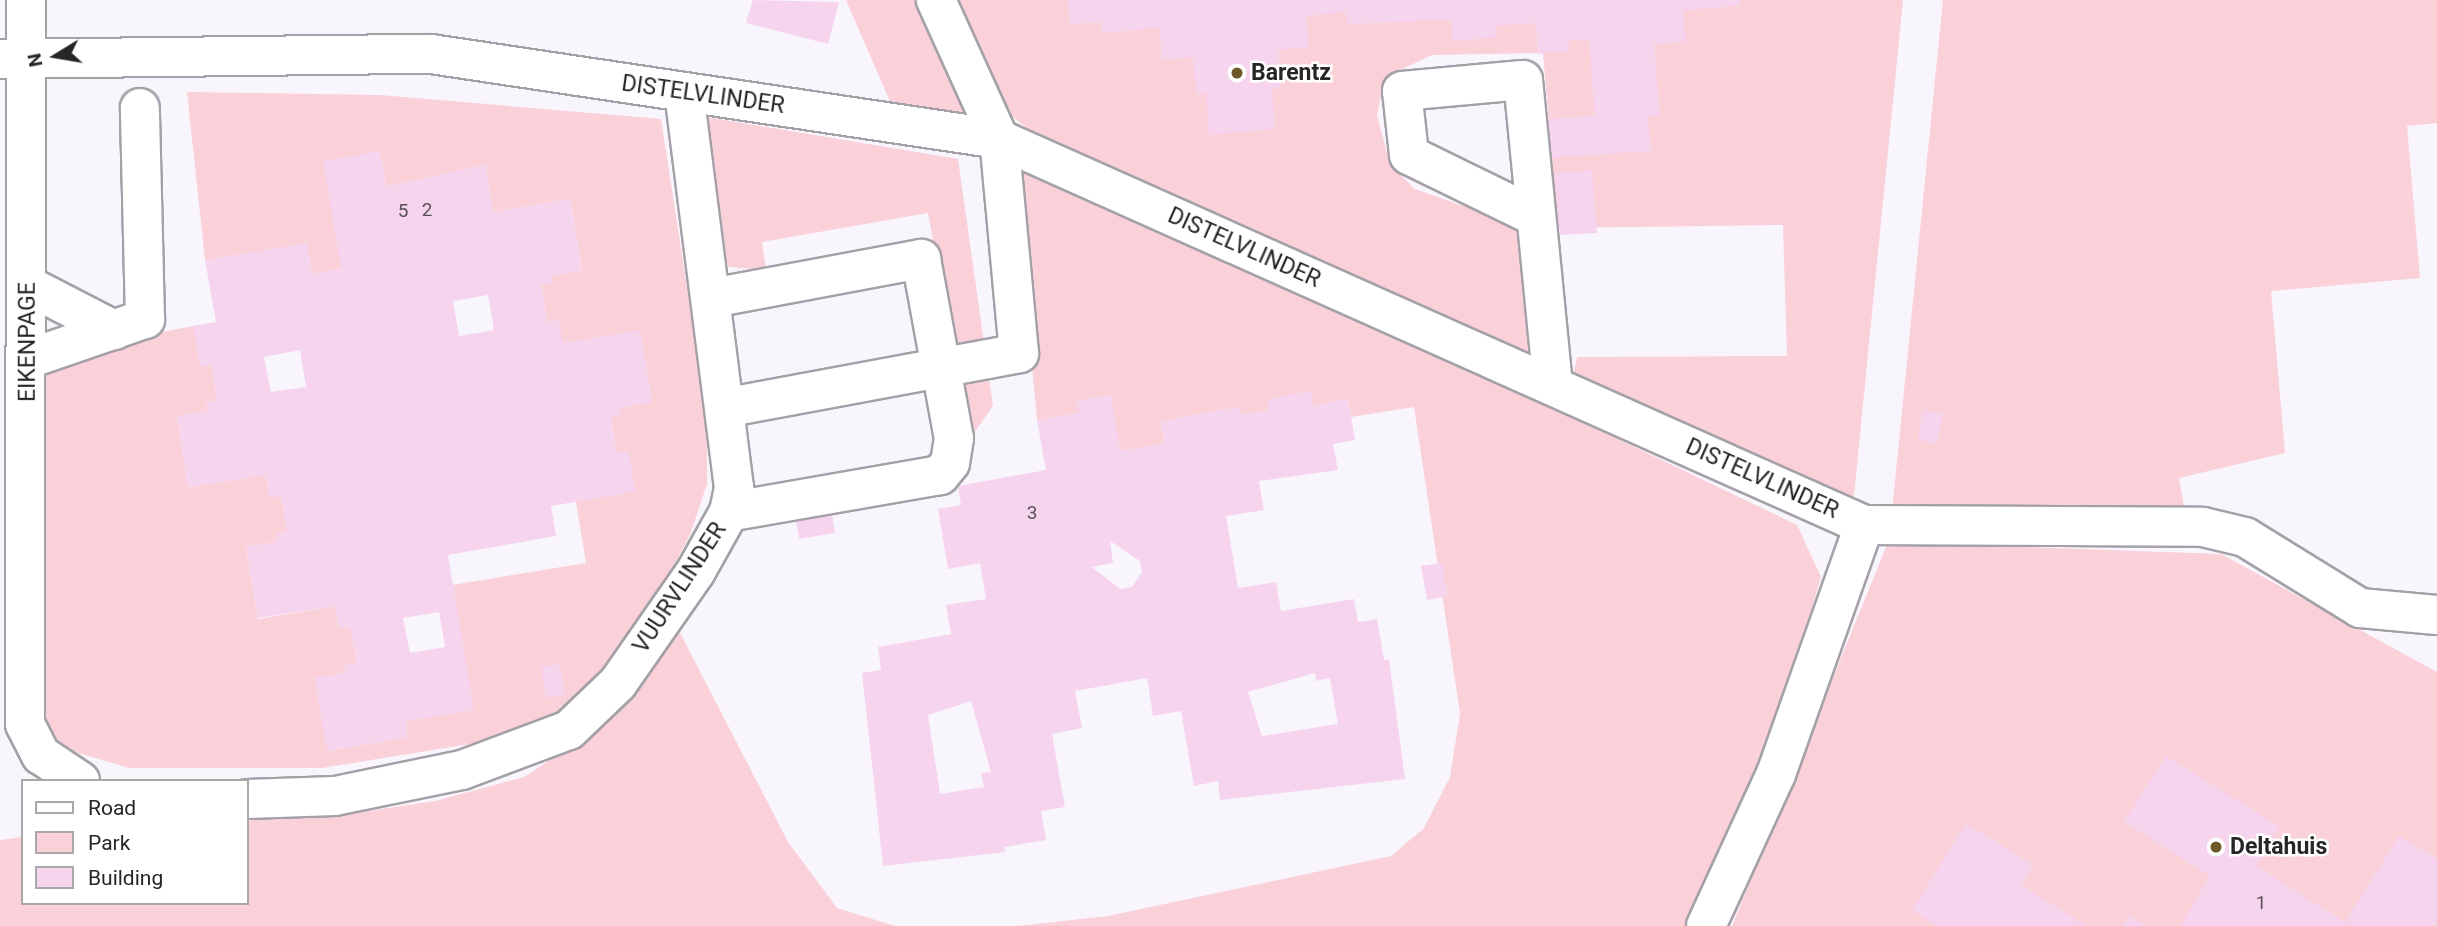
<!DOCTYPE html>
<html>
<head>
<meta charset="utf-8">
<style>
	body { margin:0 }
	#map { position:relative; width:2437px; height:926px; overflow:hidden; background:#f9f5fd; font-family:Roboto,sans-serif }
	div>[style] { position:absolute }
	.green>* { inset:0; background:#fad0d9 }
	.building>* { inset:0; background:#f6d4ed }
	.roads { filter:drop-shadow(2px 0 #a4a0a8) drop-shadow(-2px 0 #a4a0a8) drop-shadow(0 2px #a4a0a8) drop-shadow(0 -2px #a4a0a8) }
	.minor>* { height:38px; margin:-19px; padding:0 19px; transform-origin:19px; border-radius:19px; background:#fff }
	.dots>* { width:19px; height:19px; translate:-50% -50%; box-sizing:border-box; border:4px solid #fff; border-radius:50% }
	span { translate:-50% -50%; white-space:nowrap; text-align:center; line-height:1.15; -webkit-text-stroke:5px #fff; paint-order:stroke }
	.number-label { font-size:19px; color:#5b5159 }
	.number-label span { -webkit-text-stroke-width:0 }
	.poi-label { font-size:23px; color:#272528; font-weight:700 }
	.left { translate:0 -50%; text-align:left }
	.street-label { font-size:23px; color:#272528 }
	.legend { position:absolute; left:21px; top:779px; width:228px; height:126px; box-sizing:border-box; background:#fff; border:2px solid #a9a8a9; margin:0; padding:9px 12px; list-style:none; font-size:21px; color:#272528 }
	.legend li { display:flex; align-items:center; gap:14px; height:35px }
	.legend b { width:35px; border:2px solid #a9a8a9 }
	.north { position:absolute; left:21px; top:21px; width:70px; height:70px; -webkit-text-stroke:5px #fff; paint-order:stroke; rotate:259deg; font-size:19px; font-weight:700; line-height:28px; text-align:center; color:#272528 }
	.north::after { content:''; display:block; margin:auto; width:24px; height:32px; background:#272528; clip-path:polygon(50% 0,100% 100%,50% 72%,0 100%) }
</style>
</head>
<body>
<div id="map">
	<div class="green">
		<div style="clip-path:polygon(846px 0,920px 0,961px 88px,966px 114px,892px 106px)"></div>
		<div style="clip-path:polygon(953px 0,1903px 0,1853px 505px,1573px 377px,1577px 357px,1787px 356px,1783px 225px,1558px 228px,1543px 53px,1432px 55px,1400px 70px,1382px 91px,1377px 115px,1390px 165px,1415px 189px,1523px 227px,1532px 359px,1028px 129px,1004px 110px)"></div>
		<div style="clip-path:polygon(1943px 0,2437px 0,2437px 123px,2407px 126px,2420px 278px,2271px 291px,2285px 453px,2179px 478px,2184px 507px,1892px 511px)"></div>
		<div style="clip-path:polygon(187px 92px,380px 95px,661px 119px,707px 416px,707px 484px,690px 535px,644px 621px,573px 707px,513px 737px,322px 768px,129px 768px,55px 746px,43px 723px,46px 355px,193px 326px,212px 365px,217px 401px,206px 403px,207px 411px,177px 416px,188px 487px,266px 475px,269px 497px,281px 496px,287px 531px,276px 534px,276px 542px,246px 547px,258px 619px,335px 606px,339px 628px,350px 627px,357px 663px,345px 665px,346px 673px,315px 678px,328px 751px,407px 737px,405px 721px,473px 710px,452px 585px,586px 563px,576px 502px,629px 451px,616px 453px,611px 417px,621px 407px,652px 402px,640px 331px,563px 343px,547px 322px,541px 285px,552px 283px,551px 276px,582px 270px,570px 199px,493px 212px,485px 165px,386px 187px,380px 152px,341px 269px,312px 274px,307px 244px,205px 260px)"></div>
		<div style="clip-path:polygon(700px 116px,958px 159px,993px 406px,971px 437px,928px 213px,762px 242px,766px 270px,729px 267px,716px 250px)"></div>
		<div style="clip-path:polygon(1014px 168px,1403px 336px,1797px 525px,1821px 577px,1771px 751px,1695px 926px,1018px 926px,1108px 916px,1391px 856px,1424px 828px,1450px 777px,1460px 714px,1414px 407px,1351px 417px,1348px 399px,1313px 406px,1310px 392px,1268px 399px,1269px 410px,1241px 415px,1239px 407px,1161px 421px,1164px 444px,1120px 451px,1110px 395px,1077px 401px,1079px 413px,1037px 420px)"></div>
		<div style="clip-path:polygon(1888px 542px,2221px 554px,2437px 672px,2437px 926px,1732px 926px)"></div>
		<div style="clip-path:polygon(675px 623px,788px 842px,837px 908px,895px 926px,0 926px,0 840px,23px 837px,23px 903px,247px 903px,247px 820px,335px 816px,435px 801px,524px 777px,603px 725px)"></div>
	</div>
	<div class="building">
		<div style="clip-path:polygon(753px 0,839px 2px,828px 44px,746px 23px)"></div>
		<div style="clip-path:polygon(1068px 0,1740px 0,1741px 5px,1683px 11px,1686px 42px,1654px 44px,1660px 116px,1648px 117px,1651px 151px,1550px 158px,1546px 119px,1595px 116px,1589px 39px,1569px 40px,1569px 51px,1538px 54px,1536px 23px,1496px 26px,1497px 37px,1453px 41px,1451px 20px,1347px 24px,1346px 12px,1306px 16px,1309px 47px,1278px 50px,1281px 87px,1272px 88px,1275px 129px,1209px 135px,1206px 93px,1196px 94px,1193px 57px,1162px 60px,1160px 28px,1102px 33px,1101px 22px,1070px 24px)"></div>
		<div style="clip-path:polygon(evenodd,380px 151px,386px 187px,485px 165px,493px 212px,570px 199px,582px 271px,551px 276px,552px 283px,541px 285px,547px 322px,559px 320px,563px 343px,640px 330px,652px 402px,621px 407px,622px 415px,611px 417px,616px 453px,629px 451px,635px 492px,551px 506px,556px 536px,448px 555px,474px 710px,405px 721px,407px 737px,327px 751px,315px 678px,346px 673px,345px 665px,357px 663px,350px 627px,339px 628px,335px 606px,258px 618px,246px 547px,276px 542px,276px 534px,287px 531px,281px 496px,269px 498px,266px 475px,188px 487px,177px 416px,207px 411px,206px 403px,217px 401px,212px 365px,200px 367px,193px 326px,216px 322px,205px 260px,307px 243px,312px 274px,341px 269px,323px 161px,380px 151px,488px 295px,494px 330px,459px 336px,453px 301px,488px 295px,380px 151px,300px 350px,306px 387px,271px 392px,264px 357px,300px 350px,380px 151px,439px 612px,445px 647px,410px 653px,403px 618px,439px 612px)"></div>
		<div style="clip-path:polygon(1592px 170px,1597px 233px,1560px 235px,1555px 173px)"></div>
		<div style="clip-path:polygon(evenodd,1311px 391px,1313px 406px,1348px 399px,1355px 440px,1333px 444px,1338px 470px,1259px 481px,1264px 510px,1226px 516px,1238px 588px,1276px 582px,1281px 611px,1354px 599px,1358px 622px,1377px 619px,1384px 660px,1389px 659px,1405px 779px,1220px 800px,1218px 781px,1194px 786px,1181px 711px,1153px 716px,1147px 678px,1075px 691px,1082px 728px,1052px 734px,1065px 807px,1041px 811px,1046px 840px,1004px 847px,1005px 852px,883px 866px,862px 673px,881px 670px,878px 647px,951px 634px,946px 605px,986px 599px,980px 563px,948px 569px,938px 509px,961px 505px,958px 486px,1046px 470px,1037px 420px,1079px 413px,1076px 401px,1111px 395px,1120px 451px,1164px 444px,1161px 421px,1239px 407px,1241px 415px,1269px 410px,1268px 399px,1311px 391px,1110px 541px,1140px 561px,1142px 572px,1132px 587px,1120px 589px,1092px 567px,1113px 563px,1110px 541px,1311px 391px,1315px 673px,1316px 681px,1330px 678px,1338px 724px,1262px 736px,1248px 692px,1315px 673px,1311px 391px,971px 701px,991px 772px,981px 773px,984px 787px,940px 794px,928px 715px,971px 701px)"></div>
		<div style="clip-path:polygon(1923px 410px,1943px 413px,1937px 444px,1918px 440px)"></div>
		<div style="clip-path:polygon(830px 502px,835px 533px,799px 539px,794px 508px)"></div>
		<div style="clip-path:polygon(1442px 563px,1448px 596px,1427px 600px,1421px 566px)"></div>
		<div style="clip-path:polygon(560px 664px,565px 694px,546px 698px,541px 667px)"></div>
		<div style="clip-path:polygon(2166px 756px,2280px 827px,2256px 866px,2345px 922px,2399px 836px,2437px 859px,2437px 926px,2180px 926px,2210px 876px,2124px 822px)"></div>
		<div style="clip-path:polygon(1966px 823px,2033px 865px,2021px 885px,2087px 926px,1937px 926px,1912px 910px)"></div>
		<div style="clip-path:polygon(2129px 915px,2146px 926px,2123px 926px)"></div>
	</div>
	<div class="roads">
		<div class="minor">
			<div style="left:26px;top:0;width:724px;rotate:90.08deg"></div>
			<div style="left:25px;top:724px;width:35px;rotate:63deg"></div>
			<div style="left:41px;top:755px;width:47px;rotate:33.7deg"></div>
			<div style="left:0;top:59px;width:431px;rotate:-0.7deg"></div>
			<div style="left:431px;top:54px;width:574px;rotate:8.51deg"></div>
			<div style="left:999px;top:139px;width:947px;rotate:24.05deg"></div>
			<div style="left:1864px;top:525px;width:339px;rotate:0.3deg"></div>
			<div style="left:2203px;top:527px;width:43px;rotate:13.4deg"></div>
			<div style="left:2245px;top:537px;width:135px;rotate:31.7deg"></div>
			<div style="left:2360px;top:608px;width:77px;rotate:5.2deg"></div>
			<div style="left:1536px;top:217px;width:141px;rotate:-154deg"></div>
			<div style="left:1409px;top:155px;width:64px;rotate:-96.2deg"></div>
			<div style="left:1402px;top:91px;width:121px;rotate:-5.2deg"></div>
			<div style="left:1523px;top:80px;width:307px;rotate:84.4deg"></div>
			<div style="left:29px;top:286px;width:96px;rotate:27.4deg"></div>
			<div style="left:712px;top:298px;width:213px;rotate:-10.6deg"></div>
			<div style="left:921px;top:259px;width:182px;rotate:79.6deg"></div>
			<div style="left:954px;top:438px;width:25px;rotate:99deg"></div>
			<div style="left:950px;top:463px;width:16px;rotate:130deg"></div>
			<div style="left:940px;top:475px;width:214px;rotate:170.1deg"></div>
			<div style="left:28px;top:359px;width:124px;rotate:-18.9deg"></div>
			<div style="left:145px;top:319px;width:211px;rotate:-91.4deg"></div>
			<div style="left:729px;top:407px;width:295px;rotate:-10.5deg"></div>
			<div style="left:1019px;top:353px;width:215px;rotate:-95.3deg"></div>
			<div style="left:999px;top:139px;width:153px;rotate:-114.4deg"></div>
			<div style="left:247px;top:799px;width:88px;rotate:-2deg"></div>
			<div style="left:335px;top:796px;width:130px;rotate:-11.6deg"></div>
			<div style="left:462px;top:770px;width:114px;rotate:-20.5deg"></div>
			<div style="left:569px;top:730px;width:68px;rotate:-43.8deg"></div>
			<div style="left:618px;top:683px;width:136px;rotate:-55.1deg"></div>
			<div style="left:696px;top:571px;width:68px;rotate:-60.8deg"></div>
			<div style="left:729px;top:512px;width:25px;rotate:-78deg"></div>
			<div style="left:734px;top:488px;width:399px;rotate:-97.2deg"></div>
			<div style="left:1706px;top:926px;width:167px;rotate:-65.3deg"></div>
			<div style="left:1776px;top:774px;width:264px;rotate:-70.5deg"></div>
		</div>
	</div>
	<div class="dots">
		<div style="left:1237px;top:73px;background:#6d5827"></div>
		<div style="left:2216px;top:847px;background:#6d5827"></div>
	</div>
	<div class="number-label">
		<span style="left:427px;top:210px">2</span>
		<span style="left:403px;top:211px">5</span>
		<span style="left:1032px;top:513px">3</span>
		<span style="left:2261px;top:903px">1</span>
	</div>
	<div class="poi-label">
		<span class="left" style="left:1251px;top:73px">Barentz</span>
		<span class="left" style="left:2230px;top:847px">Deltahuis</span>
	</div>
	<div class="street-label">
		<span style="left:703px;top:95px;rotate:8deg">DISTELVLINDER</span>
		<span style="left:1244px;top:248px;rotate:24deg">DISTELVLINDER</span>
		<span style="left:28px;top:342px;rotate:-90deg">EIKENPAGE</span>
		<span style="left:1762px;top:479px;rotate:24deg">DISTELVLINDER</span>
		<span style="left:680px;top:588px;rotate:-57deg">VUURVLINDER</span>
	</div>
	<ul class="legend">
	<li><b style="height:9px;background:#fff"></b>Road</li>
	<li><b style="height:19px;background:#fad0d9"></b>Park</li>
	<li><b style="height:19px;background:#f6d4ed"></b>Building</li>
	</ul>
	<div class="north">N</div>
</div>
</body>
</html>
